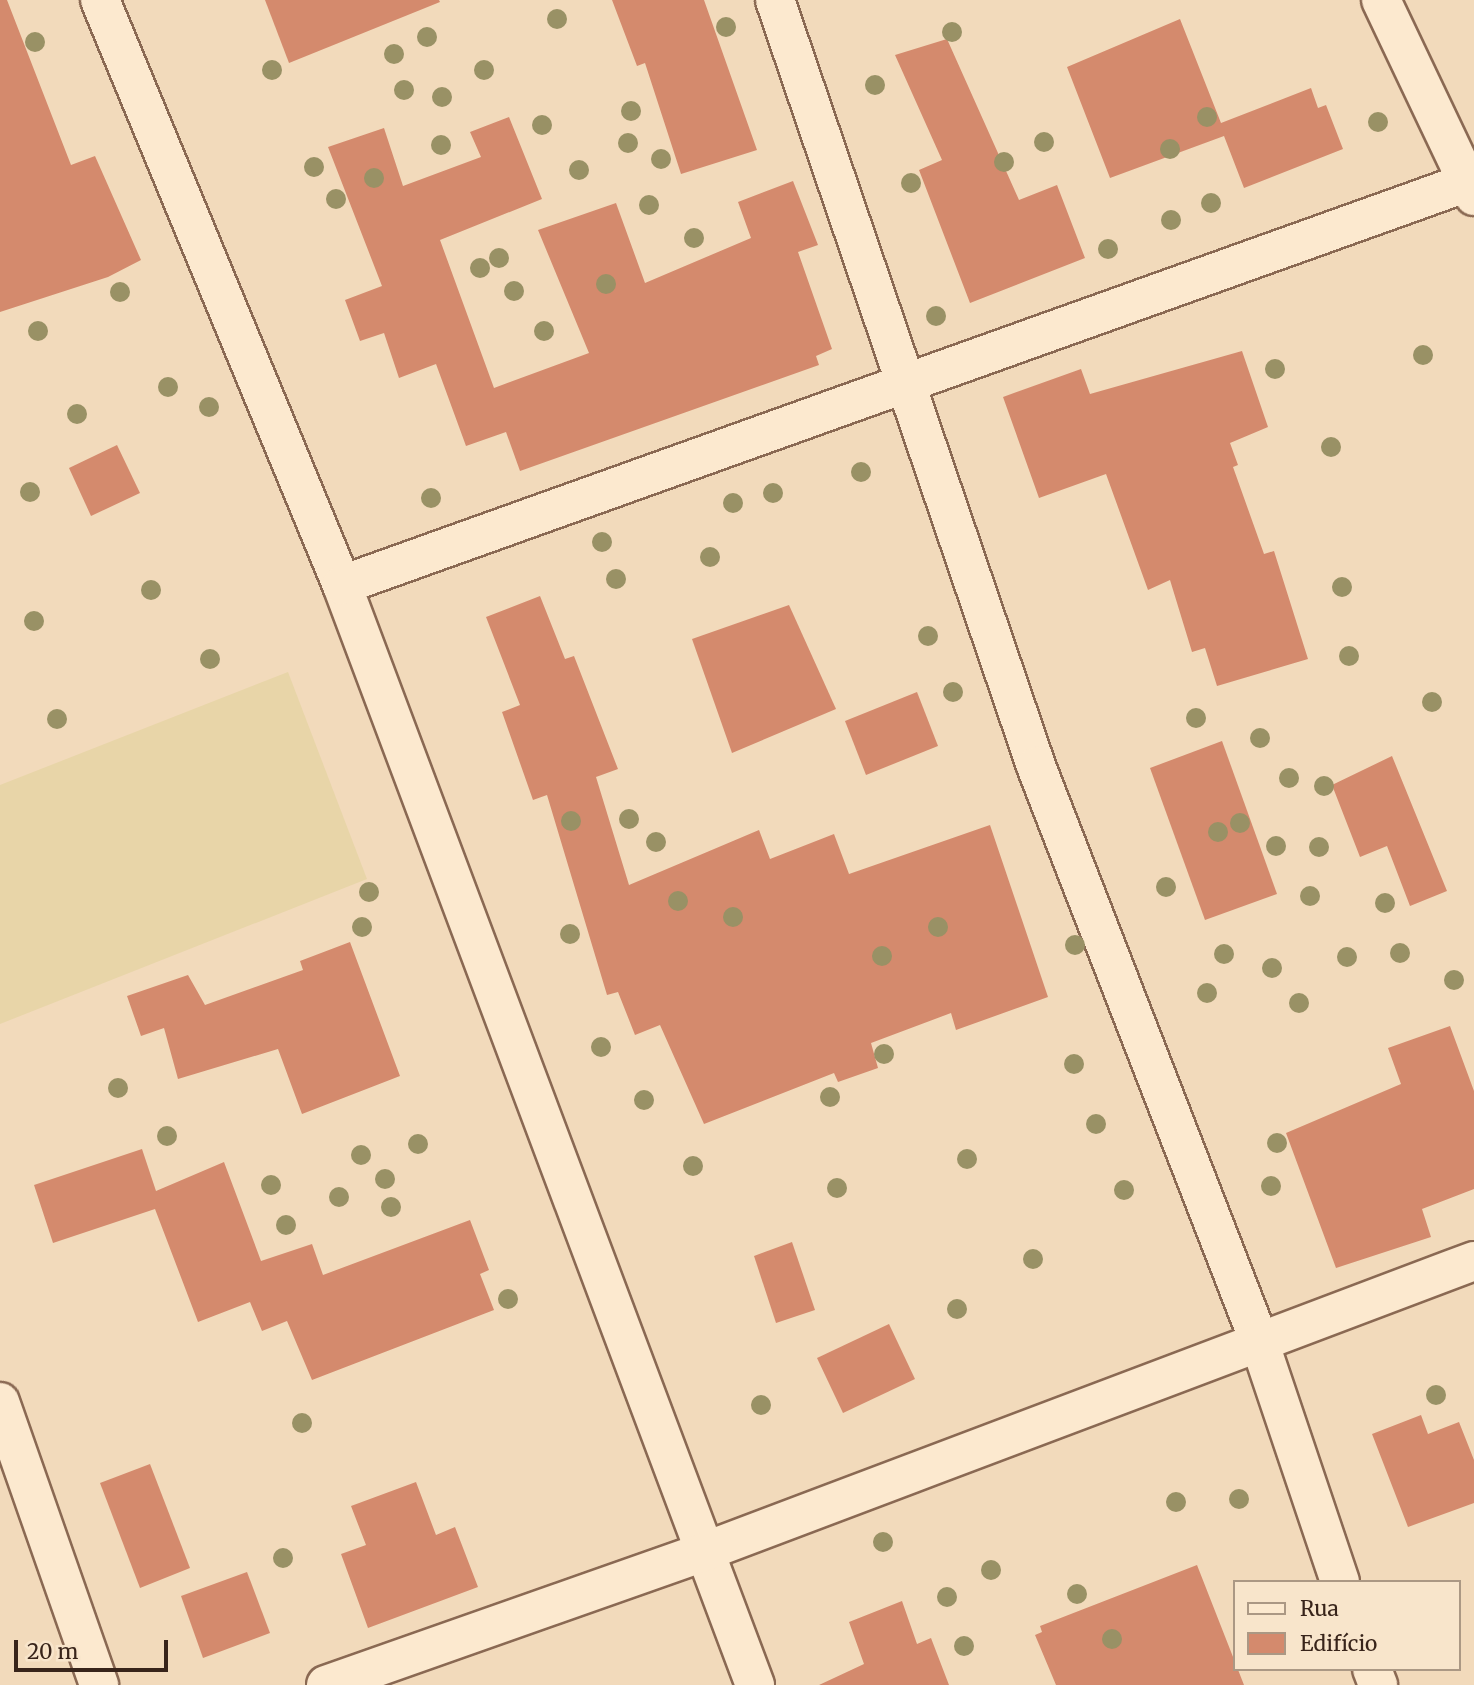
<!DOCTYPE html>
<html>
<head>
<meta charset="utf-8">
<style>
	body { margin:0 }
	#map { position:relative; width:1474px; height:1685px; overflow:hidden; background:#f2dabb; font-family:Merriweather,serif }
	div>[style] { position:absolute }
	.farmland>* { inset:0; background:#e8d5a8 }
	.building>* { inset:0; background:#d48a6d }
	.roads { filter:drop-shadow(2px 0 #8a6953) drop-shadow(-2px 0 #8a6953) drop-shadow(0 2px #8a6953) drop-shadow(0 -2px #8a6953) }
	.street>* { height:38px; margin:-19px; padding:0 19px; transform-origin:19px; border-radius:19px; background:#fce9cf }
	.secondary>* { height:38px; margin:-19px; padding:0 19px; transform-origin:19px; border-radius:19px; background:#fce9cf }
	.trees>* { width:20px; height:20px; margin:-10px; border-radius:50%; background:#999165 }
	span { translate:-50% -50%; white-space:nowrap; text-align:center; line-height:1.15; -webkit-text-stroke:6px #f8e5cb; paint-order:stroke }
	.legend { position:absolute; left:1233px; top:1580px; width:228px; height:91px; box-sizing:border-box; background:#f8e5cb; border:2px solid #ab9884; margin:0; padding:9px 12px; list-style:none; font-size:21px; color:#38241a }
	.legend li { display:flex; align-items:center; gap:14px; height:35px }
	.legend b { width:35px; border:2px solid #ab9884 }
	.scale { position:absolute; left:14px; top:1640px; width:154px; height:32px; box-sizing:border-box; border:4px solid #38241a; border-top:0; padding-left:9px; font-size:21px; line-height:24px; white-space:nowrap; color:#38241a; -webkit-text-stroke:5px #f8e5cb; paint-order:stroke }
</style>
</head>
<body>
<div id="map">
	<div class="farmland">
		<div style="clip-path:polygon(288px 672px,367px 879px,0 1024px,0 785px)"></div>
	</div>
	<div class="building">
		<div style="clip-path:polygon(0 0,7px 0,71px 165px,95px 156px,141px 260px,108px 277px,0 312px)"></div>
		<div style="clip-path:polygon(265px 0,439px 0,440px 2px,289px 63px)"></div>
		<div style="clip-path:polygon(612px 0,704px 0,757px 150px,681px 174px,645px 63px,637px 66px)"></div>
		<div style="clip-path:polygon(1180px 19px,1221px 123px,1311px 88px,1318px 108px,1326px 105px,1343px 149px,1244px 188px,1224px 136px,1110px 178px,1067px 67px)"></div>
		<div style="clip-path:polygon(947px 39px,1019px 200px,1057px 185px,1085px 258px,970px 303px,919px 170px,942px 160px,895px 55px)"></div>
		<div style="clip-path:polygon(509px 117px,542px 199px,440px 240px,494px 388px,589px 353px,538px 230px,616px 203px,645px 283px,751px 238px,738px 202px,793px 181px,818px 245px,798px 252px,832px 349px,816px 356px,819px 365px,520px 471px,506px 432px,466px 446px,436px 364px,399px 378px,384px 333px,360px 341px,345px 300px,382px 286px,328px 147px,384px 128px,403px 186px,481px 157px,470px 132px)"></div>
		<div style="clip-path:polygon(1242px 351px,1268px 427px,1230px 443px,1238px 465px,1233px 467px,1264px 554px,1274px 551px,1308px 659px,1217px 686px,1205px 648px,1192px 652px,1170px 580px,1148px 590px,1106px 474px,1039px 498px,1003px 397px,1081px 369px,1090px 394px)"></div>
		<div style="clip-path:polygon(117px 445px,140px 493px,91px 516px,69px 468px)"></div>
		<div style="clip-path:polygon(540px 596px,565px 659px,574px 656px,618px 769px,596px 777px,629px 885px,759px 830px,770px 859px,834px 834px,849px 874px,990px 825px,1048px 997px,956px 1030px,951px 1013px,871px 1043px,878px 1068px,838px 1082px,834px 1073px,704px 1124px,660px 1025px,635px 1035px,618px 992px,607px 995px,547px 795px,533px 800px,502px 712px,520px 705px,486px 617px)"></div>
		<div style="clip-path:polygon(789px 605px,836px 709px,732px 753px,692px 639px)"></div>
		<div style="clip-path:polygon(917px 692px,938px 746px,866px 775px,845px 721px)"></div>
		<div style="clip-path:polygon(1222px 741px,1277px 894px,1205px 920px,1150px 768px)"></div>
		<div style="clip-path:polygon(1392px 756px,1447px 891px,1410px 906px,1387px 846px,1360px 857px,1332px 785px)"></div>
		<div style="clip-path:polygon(350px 942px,400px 1076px,302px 1114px,278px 1049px,178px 1079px,164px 1028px,141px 1036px,127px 996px,188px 975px,205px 1005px,303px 970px,300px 961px)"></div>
		<div style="clip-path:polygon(1450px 1026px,1474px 1091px,1474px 1189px,1422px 1209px,1431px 1237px,1336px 1268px,1286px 1133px,1401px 1084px,1388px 1048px)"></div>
		<div style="clip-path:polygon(142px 1149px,156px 1191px,224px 1162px,261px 1261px,312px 1244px,323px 1275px,470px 1220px,489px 1270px,480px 1274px,494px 1310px,312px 1380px,287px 1321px,262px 1331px,250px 1302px,198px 1322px,155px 1209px,53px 1243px,34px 1185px)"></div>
		<div style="clip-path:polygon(792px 1242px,815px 1310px,776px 1323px,754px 1256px)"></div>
		<div style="clip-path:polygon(889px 1324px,915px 1379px,843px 1413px,817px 1358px)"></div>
		<div style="clip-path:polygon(1421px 1415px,1428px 1434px,1459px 1422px,1474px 1460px,1474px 1503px,1408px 1527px,1372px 1434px)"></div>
		<div style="clip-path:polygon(150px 1464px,190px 1568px,140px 1588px,100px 1483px)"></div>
		<div style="clip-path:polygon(416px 1482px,436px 1535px,455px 1527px,478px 1587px,368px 1628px,341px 1554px,366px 1545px,351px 1506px)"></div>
		<div style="clip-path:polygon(1197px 1565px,1244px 1685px,1056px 1685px,1035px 1635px,1042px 1632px,1040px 1626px)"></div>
		<div style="clip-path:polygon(247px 1572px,270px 1633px,203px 1658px,181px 1596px)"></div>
		<div style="clip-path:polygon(902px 1601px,917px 1644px,931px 1638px,949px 1685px,819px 1685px,864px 1664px,849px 1622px)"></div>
	</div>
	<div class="roads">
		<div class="street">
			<div style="left:100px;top:0;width:633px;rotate:67.53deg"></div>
			<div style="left:342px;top:585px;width:1175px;rotate:69.42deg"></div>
			<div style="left:775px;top:0;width:809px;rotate:71.18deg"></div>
			<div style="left:1036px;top:766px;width:614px;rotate:68.79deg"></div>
			<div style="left:1258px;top:1338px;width:257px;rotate:71.4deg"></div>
			<div style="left:1381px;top:0;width:217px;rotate:64.6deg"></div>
			<div style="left:342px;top:585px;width:1202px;rotate:-19.69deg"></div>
			<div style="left:1372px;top:1669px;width:17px;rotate:69deg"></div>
			<div style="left:326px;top:1685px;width:403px;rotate:-19.4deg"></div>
			<div style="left:706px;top:1551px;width:821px;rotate:-20.69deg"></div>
		</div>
		<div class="secondary">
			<div style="left:0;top:1402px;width:300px;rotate:70.7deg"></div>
		</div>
	</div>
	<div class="trees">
		<div style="left:557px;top:19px"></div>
		<div style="left:726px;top:27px"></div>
		<div style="left:952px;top:32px"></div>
		<div style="left:427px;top:37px"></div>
		<div style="left:35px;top:42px"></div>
		<div style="left:394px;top:54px"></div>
		<div style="left:272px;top:70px"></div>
		<div style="left:484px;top:70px"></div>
		<div style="left:875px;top:85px"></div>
		<div style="left:404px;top:90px"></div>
		<div style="left:442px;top:97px"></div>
		<div style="left:631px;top:111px"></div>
		<div style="left:1207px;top:117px"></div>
		<div style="left:1378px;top:122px"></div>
		<div style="left:542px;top:125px"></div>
		<div style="left:1044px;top:142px"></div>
		<div style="left:628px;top:143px"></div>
		<div style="left:441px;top:145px"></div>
		<div style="left:1170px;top:149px"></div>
		<div style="left:661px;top:159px"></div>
		<div style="left:1004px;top:162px"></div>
		<div style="left:314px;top:167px"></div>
		<div style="left:579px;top:170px"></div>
		<div style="left:374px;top:178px"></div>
		<div style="left:911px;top:183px"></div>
		<div style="left:336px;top:199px"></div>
		<div style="left:1211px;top:203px"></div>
		<div style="left:649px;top:205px"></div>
		<div style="left:1171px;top:220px"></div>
		<div style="left:694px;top:238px"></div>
		<div style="left:1108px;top:249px"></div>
		<div style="left:499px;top:258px"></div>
		<div style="left:480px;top:268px"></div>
		<div style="left:606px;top:284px"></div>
		<div style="left:514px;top:291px"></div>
		<div style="left:120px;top:292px"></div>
		<div style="left:936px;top:316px"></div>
		<div style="left:38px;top:331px"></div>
		<div style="left:544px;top:331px"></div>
		<div style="left:1423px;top:355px"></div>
		<div style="left:1275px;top:369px"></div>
		<div style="left:168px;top:387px"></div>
		<div style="left:209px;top:407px"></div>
		<div style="left:77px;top:414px"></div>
		<div style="left:1331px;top:447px"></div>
		<div style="left:861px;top:472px"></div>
		<div style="left:30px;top:492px"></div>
		<div style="left:773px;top:493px"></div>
		<div style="left:431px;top:498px"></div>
		<div style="left:733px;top:503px"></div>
		<div style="left:602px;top:542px"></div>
		<div style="left:710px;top:557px"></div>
		<div style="left:616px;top:579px"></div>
		<div style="left:1342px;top:587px"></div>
		<div style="left:151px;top:590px"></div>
		<div style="left:34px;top:621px"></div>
		<div style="left:928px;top:636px"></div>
		<div style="left:1349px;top:656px"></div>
		<div style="left:210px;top:659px"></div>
		<div style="left:953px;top:692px"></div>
		<div style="left:1432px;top:702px"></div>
		<div style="left:1196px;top:718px"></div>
		<div style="left:57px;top:719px"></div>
		<div style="left:1260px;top:738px"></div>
		<div style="left:1289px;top:778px"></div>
		<div style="left:1324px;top:786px"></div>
		<div style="left:629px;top:819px"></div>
		<div style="left:571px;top:821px"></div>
		<div style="left:1240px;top:823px"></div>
		<div style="left:1218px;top:832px"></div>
		<div style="left:656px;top:842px"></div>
		<div style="left:1276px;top:846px"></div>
		<div style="left:1319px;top:847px"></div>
		<div style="left:1166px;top:887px"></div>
		<div style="left:369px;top:892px"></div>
		<div style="left:1310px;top:896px"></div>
		<div style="left:678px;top:901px"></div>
		<div style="left:1385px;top:903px"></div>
		<div style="left:733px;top:917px"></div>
		<div style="left:362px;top:927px"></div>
		<div style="left:938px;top:927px"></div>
		<div style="left:570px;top:934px"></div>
		<div style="left:1075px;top:945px"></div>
		<div style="left:1400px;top:953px"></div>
		<div style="left:1224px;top:954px"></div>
		<div style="left:882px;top:956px"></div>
		<div style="left:1347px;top:957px"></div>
		<div style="left:1272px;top:968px"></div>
		<div style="left:1454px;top:980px"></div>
		<div style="left:1207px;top:993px"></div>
		<div style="left:1299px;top:1003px"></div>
		<div style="left:601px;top:1047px"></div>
		<div style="left:884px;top:1054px"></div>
		<div style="left:1074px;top:1064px"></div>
		<div style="left:118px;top:1088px"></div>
		<div style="left:830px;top:1097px"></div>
		<div style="left:644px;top:1100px"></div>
		<div style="left:1096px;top:1124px"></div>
		<div style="left:167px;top:1136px"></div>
		<div style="left:1277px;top:1143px"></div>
		<div style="left:418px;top:1144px"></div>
		<div style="left:361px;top:1155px"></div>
		<div style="left:967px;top:1159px"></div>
		<div style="left:693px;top:1166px"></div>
		<div style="left:385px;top:1179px"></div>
		<div style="left:271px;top:1185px"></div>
		<div style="left:1271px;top:1186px"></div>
		<div style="left:837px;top:1188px"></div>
		<div style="left:1124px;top:1190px"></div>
		<div style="left:339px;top:1197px"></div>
		<div style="left:391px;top:1207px"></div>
		<div style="left:286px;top:1225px"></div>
		<div style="left:1033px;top:1259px"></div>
		<div style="left:508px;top:1299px"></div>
		<div style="left:957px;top:1309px"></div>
		<div style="left:1436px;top:1395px"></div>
		<div style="left:761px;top:1405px"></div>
		<div style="left:302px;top:1423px"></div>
		<div style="left:1239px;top:1499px"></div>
		<div style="left:1176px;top:1502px"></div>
		<div style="left:883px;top:1542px"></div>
		<div style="left:283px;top:1558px"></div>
		<div style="left:991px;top:1570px"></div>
		<div style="left:1077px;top:1594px"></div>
		<div style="left:947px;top:1597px"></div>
		<div style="left:1112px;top:1639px"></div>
		<div style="left:964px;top:1646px"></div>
	</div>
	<ul class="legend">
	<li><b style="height:9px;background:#fce9cf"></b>Rua</li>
	<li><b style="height:19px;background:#d48a6d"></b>Edifício</li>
	</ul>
	<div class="scale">20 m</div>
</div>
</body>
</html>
